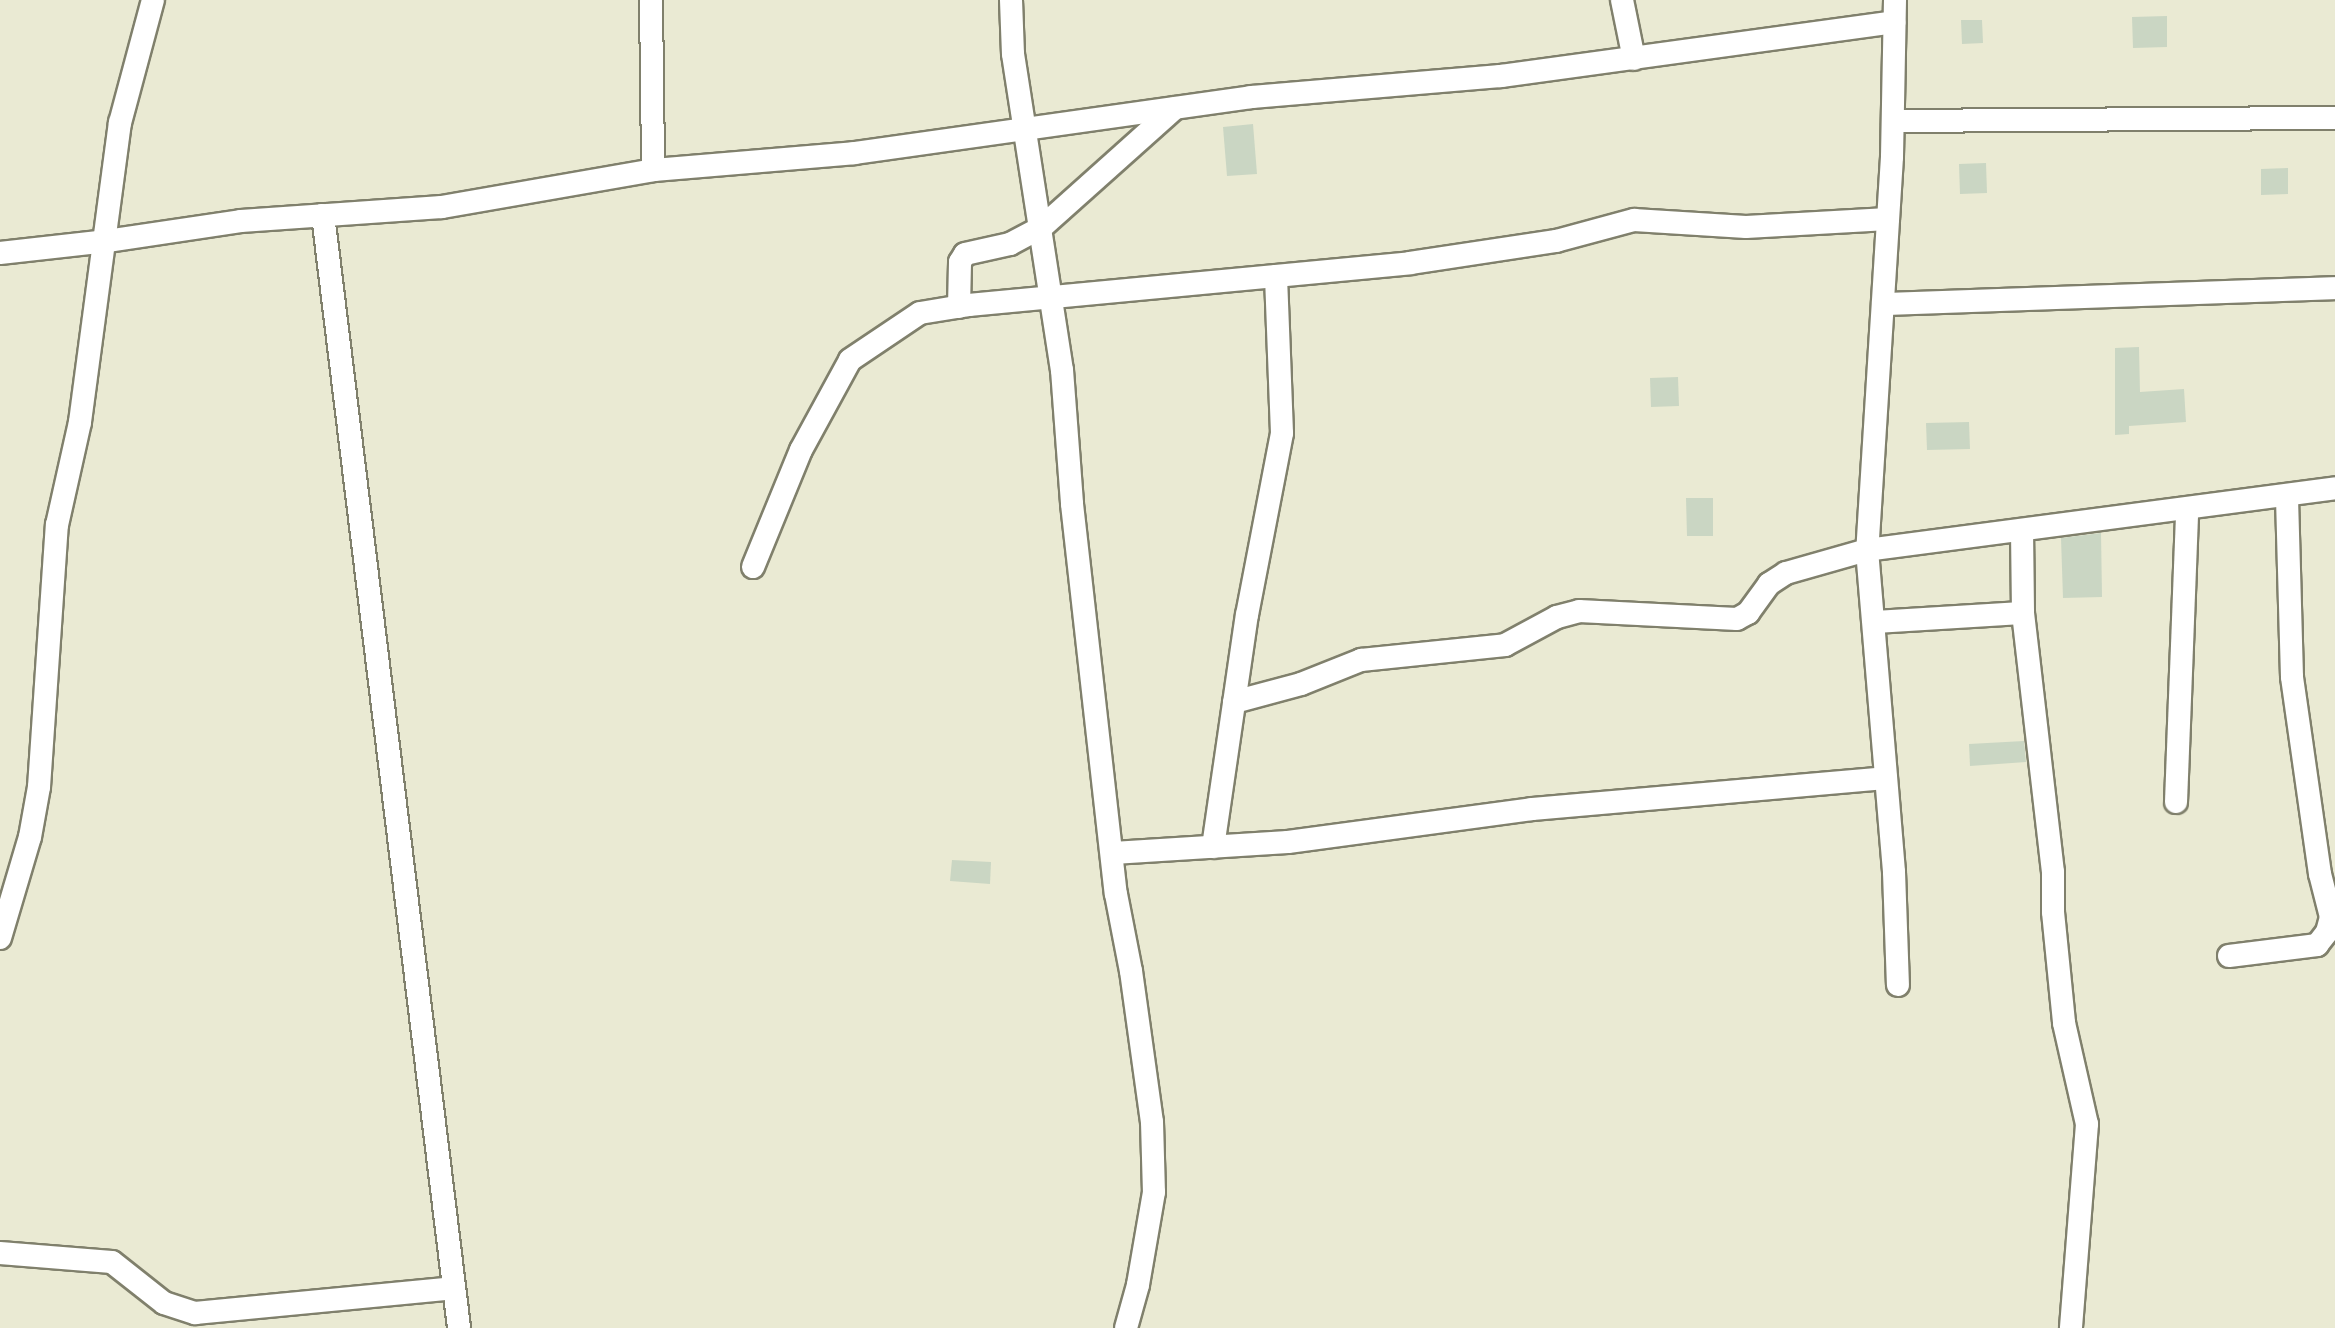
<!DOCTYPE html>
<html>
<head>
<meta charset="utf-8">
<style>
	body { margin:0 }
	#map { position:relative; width:2335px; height:1328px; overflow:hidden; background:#eaead3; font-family:Mulish,sans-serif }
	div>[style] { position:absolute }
	.building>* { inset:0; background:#cad6c3 }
	.roads { filter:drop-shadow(2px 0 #80806c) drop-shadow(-2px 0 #80806c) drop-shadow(0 2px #80806c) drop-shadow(0 -2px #80806c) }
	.minor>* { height:22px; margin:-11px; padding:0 11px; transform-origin:11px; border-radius:11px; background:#fff }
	span { translate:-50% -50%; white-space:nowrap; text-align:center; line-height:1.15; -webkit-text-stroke:7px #fff; paint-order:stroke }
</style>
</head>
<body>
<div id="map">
	<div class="building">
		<div style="clip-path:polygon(2167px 16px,2167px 47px,2133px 48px,2132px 17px)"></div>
		<div style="clip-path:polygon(1961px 20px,1982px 20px,1983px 43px,1962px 44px)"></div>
		<div style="clip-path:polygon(1253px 124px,1257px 174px,1227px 176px,1223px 127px)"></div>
		<div style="clip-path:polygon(1986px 163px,1987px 193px,1960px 194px,1959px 164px)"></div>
		<div style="clip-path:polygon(2288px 168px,2288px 194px,2261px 195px,2261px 169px)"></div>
		<div style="clip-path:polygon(2139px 347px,2140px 392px,2184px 389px,2186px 422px,2129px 426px,2129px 434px,2115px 435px,2115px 348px)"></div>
		<div style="clip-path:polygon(1678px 377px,1679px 406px,1651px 407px,1650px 378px)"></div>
		<div style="clip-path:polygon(1969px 422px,1970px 449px,1927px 450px,1926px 423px)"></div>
		<div style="clip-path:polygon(1686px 498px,1713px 498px,1713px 536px,1687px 536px)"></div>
		<div style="clip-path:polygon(2101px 533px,2102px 597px,2063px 598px,2061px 538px)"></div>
		<div style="clip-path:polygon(2024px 741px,2026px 762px,1970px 766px,1969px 744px)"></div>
		<div style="clip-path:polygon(952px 860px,991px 862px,990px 884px,950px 881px)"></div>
	</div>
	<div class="roads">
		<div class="minor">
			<div style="left:651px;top:0;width:170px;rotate:89.3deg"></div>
			<div style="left:1011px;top:0;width:54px;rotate:87.9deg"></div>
			<div style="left:1013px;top:54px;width:320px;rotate:81.2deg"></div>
			<div style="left:1062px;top:370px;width:134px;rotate:85.7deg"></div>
			<div style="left:1072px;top:504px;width:392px;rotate:83.6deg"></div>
			<div style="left:1116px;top:894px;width:78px;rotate:79deg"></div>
			<div style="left:1131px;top:971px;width:152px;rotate:82.1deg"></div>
			<div style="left:1152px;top:1122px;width:70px;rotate:88.4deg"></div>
			<div style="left:1154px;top:1192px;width:94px;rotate:99.8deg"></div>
			<div style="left:1138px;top:1285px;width:45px;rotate:105.6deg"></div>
			<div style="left:1622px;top:0;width:60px;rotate:78.5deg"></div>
			<div style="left:1895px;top:0;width:157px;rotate:91.1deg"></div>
			<div style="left:1892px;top:157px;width:394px;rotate:93.6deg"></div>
			<div style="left:1867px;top:550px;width:323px;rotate:85.2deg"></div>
			<div style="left:1894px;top:872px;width:113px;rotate:88deg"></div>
			<div style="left:1893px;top:121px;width:442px;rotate:-0.4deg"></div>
			<div style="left:323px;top:215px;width:1121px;rotate:83.03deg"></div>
			<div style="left:0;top:253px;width:108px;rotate:-6.4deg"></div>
			<div style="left:107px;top:241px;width:135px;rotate:-8.5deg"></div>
			<div style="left:241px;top:221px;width:201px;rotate:-4deg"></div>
			<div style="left:442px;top:207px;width:214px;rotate:-9.9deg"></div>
			<div style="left:653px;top:170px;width:202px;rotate:-4.8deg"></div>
			<div style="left:854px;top:153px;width:401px;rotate:-8deg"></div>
			<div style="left:1251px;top:97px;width:251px;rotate:-4.8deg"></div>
			<div style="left:1501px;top:76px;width:397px;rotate:-7.8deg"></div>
			<div style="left:1883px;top:304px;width:452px;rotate:-2deg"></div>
			<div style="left:959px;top:307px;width:45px;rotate:-88.7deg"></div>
			<div style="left:960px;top:262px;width:9px;rotate:-58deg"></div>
			<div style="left:965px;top:254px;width:46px;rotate:-12.5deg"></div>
			<div style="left:1010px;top:244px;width:36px;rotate:-28deg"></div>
			<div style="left:1042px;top:227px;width:178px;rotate:-41.8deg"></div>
			<div style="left:2022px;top:530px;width:83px;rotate:89.3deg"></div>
			<div style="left:2023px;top:613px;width:261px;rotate:83.4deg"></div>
			<div style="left:2053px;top:872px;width:40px;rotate:90deg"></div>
			<div style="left:2053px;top:912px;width:112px;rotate:84.3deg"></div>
			<div style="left:2064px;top:1023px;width:104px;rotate:77.2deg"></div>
			<div style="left:2087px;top:1124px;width:205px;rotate:94.5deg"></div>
			<div style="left:753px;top:567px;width:126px;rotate:-67.7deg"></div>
			<div style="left:801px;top:450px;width:102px;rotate:-61.4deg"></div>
			<div style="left:850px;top:360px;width:84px;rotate:-33.9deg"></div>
			<div style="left:920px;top:313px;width:50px;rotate:-9.3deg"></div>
			<div style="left:969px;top:305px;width:443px;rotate:-5.4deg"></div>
			<div style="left:1410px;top:263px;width:148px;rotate:-8.6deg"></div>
			<div style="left:1556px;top:241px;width:81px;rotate:-15.1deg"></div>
			<div style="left:1634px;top:220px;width:112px;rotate:3.6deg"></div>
			<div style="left:1746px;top:227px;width:142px;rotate:-3.2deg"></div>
			<div style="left:1874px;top:622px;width:149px;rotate:-3.5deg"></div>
			<div style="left:1234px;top:702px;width:69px;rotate:-15deg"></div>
			<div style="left:1301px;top:684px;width:65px;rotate:-21.8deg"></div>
			<div style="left:1361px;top:660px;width:145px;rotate:-5.9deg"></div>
			<div style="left:1505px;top:645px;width:59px;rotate:-28.3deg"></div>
			<div style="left:1557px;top:617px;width:23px;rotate:-15deg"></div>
			<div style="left:1579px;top:611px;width:158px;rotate:2.9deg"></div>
			<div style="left:1737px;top:619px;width:13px;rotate:-29deg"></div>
			<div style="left:1748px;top:613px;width:36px;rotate:-54deg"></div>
			<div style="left:1769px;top:584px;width:20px;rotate:-33deg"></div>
			<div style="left:1786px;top:573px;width:84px;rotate:-15.9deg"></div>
			<div style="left:1867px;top:550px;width:472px;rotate:-7.5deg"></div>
			<div style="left:2176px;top:802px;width:292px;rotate:-87.8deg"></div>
			<div style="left:1213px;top:847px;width:234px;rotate:-81.7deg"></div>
			<div style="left:1247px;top:615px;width:185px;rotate:-79.1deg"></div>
			<div style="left:1282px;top:433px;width:157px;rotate:-92.2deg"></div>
			<div style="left:1113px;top:853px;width:175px;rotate:-3.6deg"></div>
			<div style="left:1288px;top:842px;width:246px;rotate:-7.7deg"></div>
			<div style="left:1532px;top:809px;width:355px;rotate:-5deg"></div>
			<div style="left:0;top:938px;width:105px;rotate:-73.5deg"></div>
			<div style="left:30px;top:837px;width:51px;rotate:-79.8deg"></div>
			<div style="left:39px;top:787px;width:263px;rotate:-86.1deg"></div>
			<div style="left:57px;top:525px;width:106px;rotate:-77.4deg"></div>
			<div style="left:80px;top:422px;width:302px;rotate:-82.4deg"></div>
			<div style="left:120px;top:123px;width:127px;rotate:-75deg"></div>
			<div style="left:2229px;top:956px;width:89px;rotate:-7.1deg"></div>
			<div style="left:2317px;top:945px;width:16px;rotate:-52deg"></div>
			<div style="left:2327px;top:932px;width:16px;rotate:-75deg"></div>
			<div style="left:2331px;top:917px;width:44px;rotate:-104.3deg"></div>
			<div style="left:2320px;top:874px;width:199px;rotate:-98.1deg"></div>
			<div style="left:2292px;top:677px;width:181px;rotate:-91.6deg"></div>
			<div style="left:0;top:1253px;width:112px;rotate:4.6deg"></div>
			<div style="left:112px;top:1262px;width:66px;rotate:38.3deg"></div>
			<div style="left:164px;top:1303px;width:33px;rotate:18deg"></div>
			<div style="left:195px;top:1313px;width:259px;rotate:-5.5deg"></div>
		</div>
	</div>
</div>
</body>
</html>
